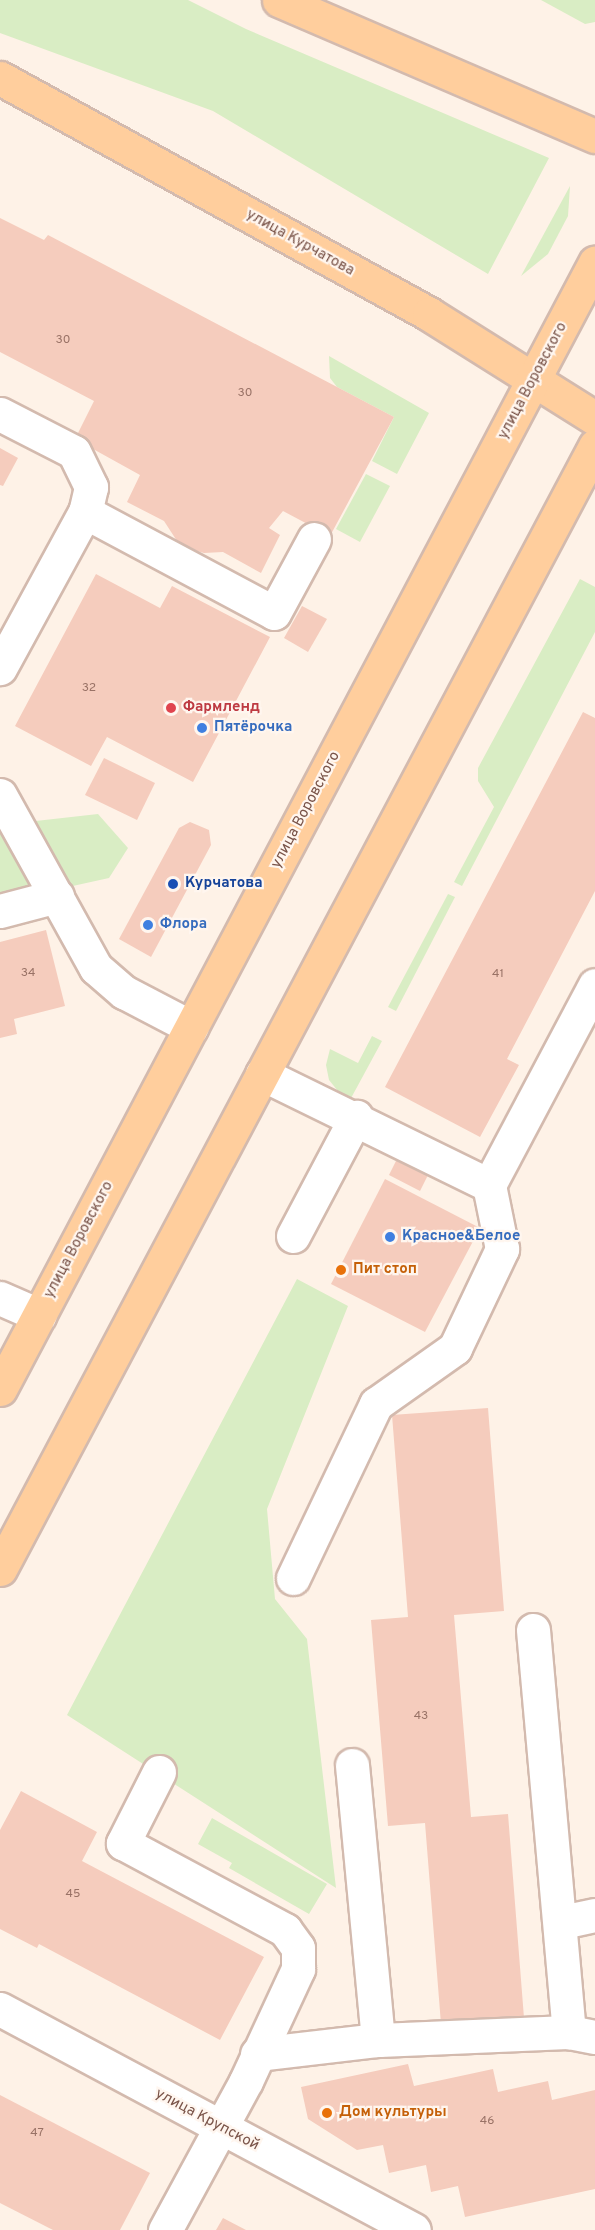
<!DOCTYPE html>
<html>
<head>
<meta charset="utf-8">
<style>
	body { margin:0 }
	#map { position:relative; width:595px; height:2230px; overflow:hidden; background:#fef2e7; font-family:Overpass,sans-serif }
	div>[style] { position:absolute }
	.green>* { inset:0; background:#d9edc4 }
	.building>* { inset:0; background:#f5ccbd }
	.roads { filter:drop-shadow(2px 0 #d3baae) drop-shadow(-2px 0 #d3baae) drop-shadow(0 2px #d3baae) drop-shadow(0 -2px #d3baae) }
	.minor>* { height:33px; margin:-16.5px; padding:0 16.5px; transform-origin:16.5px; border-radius:16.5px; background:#fff }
	.major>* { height:33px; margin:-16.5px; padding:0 16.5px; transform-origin:16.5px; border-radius:16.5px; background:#ffce9d }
	.dots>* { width:16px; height:16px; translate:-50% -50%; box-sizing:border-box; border:3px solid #fff6ef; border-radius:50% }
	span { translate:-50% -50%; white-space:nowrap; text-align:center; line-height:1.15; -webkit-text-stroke:4.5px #fff6ef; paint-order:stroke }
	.number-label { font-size:12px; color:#997266 }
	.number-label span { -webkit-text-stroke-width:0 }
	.street-label { font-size:15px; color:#7a5449 }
	.health-label { font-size:15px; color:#be3a42; font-weight:700 }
	.left { translate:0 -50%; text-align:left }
	.shop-label { font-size:15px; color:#366cbe; font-weight:700 }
	.transit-label { font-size:15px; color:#164399; font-weight:700 }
	.food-label { font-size:15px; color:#c56008; font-weight:700 }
</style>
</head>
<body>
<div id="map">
	<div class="green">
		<div style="clip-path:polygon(0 0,188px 0,246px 29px,549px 158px,488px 274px,213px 111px,0 33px)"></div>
		<div style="clip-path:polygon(541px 0,595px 0,595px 22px,585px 24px)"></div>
		<div style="clip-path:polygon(570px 186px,568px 216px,548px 254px,521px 276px)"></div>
		<div style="clip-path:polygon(329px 356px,429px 413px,397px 474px,372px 461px,394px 417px,337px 387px,330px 378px)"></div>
		<div style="clip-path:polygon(366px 474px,390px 486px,360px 542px,336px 529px)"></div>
		<div style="clip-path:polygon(580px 579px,595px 587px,595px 632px,462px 886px,454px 882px,494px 807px,478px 781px,478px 768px)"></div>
		<div style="clip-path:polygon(98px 814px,128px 848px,109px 878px,0 902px,0 825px)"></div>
		<div style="clip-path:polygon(448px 894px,455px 897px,396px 1011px,388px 1007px)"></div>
		<div style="clip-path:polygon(372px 1036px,382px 1041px,350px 1100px,342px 1096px,329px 1080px,326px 1065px,330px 1049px,358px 1063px)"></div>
		<div style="clip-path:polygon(297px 1279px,348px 1306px,267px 1509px,275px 1599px,307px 1639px,336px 1888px,67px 1715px)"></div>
		<div style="clip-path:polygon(212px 1818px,327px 1884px,309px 1914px,229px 1868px,232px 1863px,198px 1844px)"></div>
	</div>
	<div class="building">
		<div style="clip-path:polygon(0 218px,44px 240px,48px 235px,394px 417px,330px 536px,283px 511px,269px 528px,280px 535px,261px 573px,223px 552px,204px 553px,187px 548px,177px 541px,164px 521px,127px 502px,140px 475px,75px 439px,94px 401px,0 352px)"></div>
		<div style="clip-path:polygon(0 448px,18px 458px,3px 486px,0 485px)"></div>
		<div style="clip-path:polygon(96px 574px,160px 608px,172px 586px,270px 637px,193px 782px,107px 737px,91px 766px,15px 726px)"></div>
		<div style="clip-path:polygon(302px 606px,327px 619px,308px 652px,284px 638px)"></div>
		<div style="clip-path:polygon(583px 712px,595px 718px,595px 891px,507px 1059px,519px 1065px,480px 1137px,385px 1087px)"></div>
		<div style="clip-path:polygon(104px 758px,155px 783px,137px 820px,85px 795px)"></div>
		<div style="clip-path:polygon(190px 822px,209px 830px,211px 845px,151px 957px,119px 939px,179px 828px)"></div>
		<div style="clip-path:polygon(46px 930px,65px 1006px,14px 1019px,17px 1034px,0 1038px,0 942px)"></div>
		<div style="clip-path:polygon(398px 1157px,429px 1173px,420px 1191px,389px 1175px)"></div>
		<div style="clip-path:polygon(385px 1179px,480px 1228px,425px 1332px,331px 1284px)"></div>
		<div style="clip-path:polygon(488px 1408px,504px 1611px,454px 1615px,471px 1817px,508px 1814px,524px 2018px,441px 2024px,425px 1823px,388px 1826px,371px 1620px,408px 1617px,392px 1415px)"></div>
		<div style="clip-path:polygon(21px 1791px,97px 1832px,82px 1861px,264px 1957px,220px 2040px,39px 1944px,37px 1948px,0 1929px,0 1830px)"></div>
		<div style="clip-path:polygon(408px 2064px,414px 2086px,493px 2069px,498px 2092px,548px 2081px,552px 2100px,595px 2090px,595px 2189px,465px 2217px,458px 2186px,431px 2192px,426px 2165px,389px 2173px,383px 2145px,357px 2150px,308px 2119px,301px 2087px)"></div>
		<div style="clip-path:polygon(0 2095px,150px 2173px,120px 2230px,53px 2230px,0 2203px)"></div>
		<div style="clip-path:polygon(223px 2218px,246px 2230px,216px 2230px)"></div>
	</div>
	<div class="roads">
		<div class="minor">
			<div style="left:0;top:414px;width:83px;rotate:27.2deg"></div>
			<div style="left:74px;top:452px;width:39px;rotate:64deg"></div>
			<div style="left:91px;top:487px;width:26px;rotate:103deg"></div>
			<div style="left:85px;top:512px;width:178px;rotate:118.6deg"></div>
			<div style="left:85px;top:512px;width:214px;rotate:28.1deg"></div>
			<div style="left:274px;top:613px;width:84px;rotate:-61.6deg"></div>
			<div style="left:0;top:795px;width:198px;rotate:61deg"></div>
			<div style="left:96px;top:968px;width:37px;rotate:41deg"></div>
			<div style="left:124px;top:992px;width:76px;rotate:27.6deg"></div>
			<div style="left:0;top:911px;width:59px;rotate:-14.7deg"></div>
			<div style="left:262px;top:1074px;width:253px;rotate:26.1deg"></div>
			<div style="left:489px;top:1185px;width:226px;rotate:-62.1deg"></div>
			<div style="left:293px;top:1236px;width:135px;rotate:-62.1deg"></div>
			<div style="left:0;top:1298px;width:43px;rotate:23.6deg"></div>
			<div style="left:293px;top:1578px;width:193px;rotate:-64.5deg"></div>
			<div style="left:376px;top:1404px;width:97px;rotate:-35.3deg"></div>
			<div style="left:455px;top:1348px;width:110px;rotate:-64.6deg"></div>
			<div style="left:502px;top:1249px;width:65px;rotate:-101.5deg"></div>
			<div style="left:533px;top:1630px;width:404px;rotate:84.9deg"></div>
			<div style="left:569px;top:2032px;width:26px;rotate:11deg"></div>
			<div style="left:352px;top:1765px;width:276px;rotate:84.6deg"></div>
			<div style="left:159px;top:1772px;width:80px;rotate:116.9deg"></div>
			<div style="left:123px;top:1843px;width:184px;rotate:28.2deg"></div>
			<div style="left:285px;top:1930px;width:22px;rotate:54deg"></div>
			<div style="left:298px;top:1948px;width:21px;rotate:90deg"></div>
			<div style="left:298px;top:1969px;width:123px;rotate:114.9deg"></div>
			<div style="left:246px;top:2081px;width:170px;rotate:118.5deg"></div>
			<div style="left:562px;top:1922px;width:34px;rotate:-12deg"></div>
			<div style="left:0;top:2009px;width:469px;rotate:28.1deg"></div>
			<div style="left:257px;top:2054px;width:122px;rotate:-6.6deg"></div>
			<div style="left:378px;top:2040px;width:191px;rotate:-2.4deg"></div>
		</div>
		<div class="major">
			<div style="left:279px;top:0;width:344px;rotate:23.3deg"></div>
			<div style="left:0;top:78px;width:490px;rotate:28.8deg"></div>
			<div style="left:429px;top:314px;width:196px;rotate:32.1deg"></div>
			<div style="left:0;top:1389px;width:1274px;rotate:-62.15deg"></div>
			<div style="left:0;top:1569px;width:1271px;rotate:-62.08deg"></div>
		</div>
	</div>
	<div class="dots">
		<div style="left:171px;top:708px;background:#e0444e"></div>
		<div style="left:202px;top:728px;background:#3f7fe0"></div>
		<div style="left:173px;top:884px;background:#1a4fb4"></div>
		<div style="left:148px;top:925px;background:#3f7fe0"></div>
		<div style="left:390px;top:1237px;background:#3f7fe0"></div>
		<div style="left:341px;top:1270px;background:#e8710a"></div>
		<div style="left:327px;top:2113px;background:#e8710a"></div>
	</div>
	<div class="number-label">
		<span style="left:63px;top:341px">30</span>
		<span style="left:245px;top:394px">30</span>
		<span style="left:89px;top:689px">32</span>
		<span style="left:28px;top:974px">34</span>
		<span style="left:498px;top:975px">41</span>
		<span style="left:421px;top:1717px">43</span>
		<span style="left:73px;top:1895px">45</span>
		<span style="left:487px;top:2122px">46</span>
		<span style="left:37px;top:2134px">47</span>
	</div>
	<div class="street-label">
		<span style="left:300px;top:243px;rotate:29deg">улица Курчатова</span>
		<span style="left:533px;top:381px;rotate:-62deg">улица Воровского</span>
		<span style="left:306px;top:810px;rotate:-62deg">улица Воровского</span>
		<span style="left:79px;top:1240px;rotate:-62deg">улица Воровского</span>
		<span style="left:207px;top:2120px;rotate:28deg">улица Крупской</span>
	</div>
	<div class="health-label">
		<span class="left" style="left:183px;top:708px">Фармленд</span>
	</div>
	<div class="shop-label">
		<span class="left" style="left:214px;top:728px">Пятёрочка</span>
		<span class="left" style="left:160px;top:925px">Флора</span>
		<span class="left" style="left:402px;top:1237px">Красное&amp;Белое</span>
	</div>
	<div class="transit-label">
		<span class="left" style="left:185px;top:884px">Курчатова</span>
	</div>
	<div class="food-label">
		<span class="left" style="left:353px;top:1270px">Пит стоп</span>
		<span class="left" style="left:339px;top:2113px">Дом культуры</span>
	</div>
</div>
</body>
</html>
